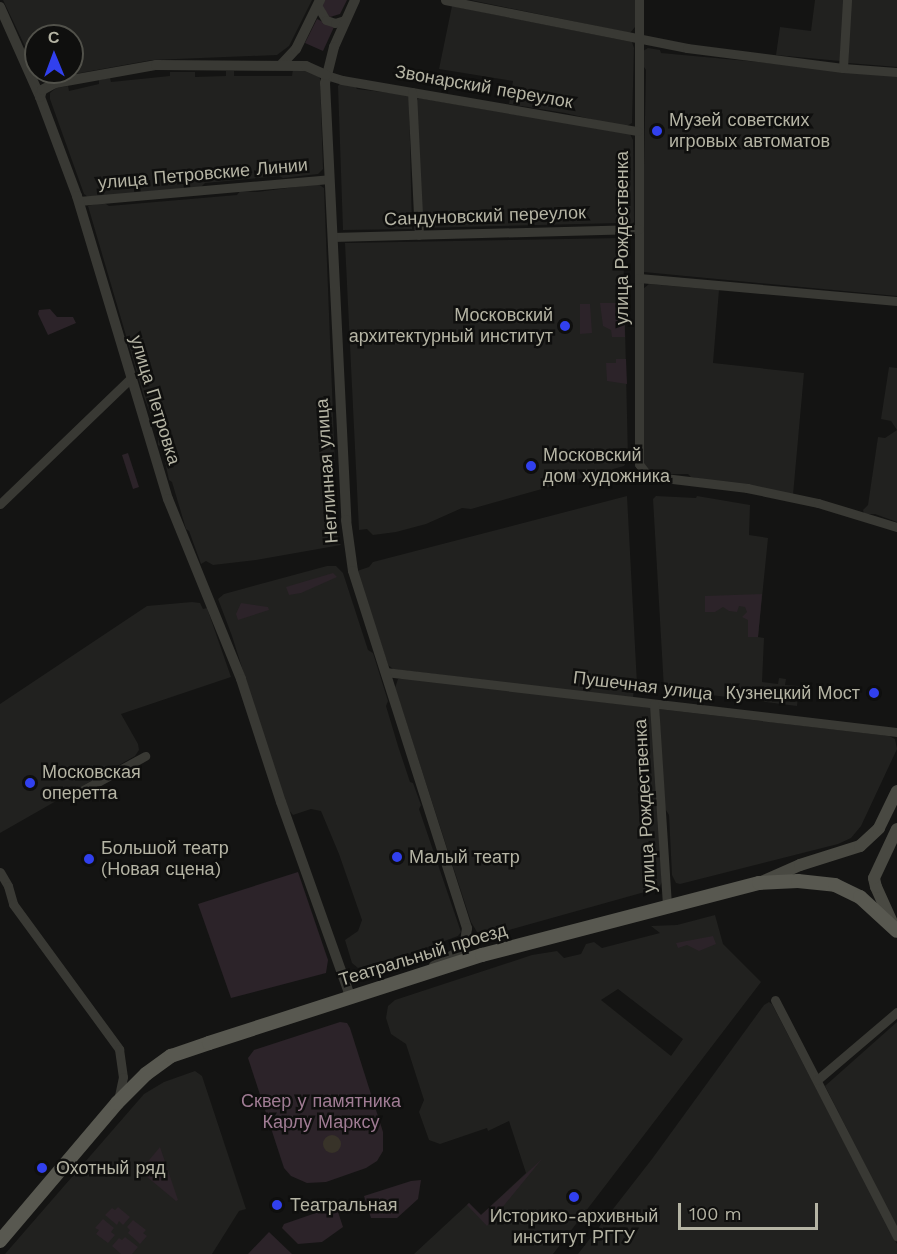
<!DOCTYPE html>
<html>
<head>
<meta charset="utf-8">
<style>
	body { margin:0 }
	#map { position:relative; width:897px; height:1254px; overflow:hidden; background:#141413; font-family:"Work Sans",sans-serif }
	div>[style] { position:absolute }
	.built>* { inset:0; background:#21211f }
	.green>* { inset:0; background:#2c2329 }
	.water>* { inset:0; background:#383329 }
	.round { border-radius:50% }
	.minor>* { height:9px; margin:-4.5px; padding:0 4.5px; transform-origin:4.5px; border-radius:4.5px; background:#393934 }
	.tertiary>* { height:10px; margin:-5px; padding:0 5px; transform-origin:5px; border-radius:5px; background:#393934 }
	.secondary>* { height:12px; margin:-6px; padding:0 6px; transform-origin:6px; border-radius:6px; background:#494942 }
	.primary>* { height:14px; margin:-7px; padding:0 7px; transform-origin:7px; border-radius:7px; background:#585850 }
	.dots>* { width:16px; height:16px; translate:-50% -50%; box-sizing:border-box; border:3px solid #0f0f0e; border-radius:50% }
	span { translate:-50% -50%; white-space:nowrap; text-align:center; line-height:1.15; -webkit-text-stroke:5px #0f0f0e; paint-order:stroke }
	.street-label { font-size:18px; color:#b5b4a4 }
	.poi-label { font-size:18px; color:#b5b4a4 }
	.left { translate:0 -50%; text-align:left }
	.right { translate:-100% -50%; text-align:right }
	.park-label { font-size:18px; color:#a07c94 }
	.north { position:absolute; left:24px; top:24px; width:60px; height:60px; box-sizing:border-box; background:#0f0f0e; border:2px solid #51514a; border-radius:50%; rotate:359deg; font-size:16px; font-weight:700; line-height:24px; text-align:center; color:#b5b4a4 }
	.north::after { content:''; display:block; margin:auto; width:21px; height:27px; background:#3140ee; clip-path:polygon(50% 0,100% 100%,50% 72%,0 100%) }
	.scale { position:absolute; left:678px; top:1203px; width:140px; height:27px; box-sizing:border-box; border:3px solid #b5b4a4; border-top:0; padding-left:8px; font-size:18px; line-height:21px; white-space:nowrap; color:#b5b4a4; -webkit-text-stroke:4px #0f0f0e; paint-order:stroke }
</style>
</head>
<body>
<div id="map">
	<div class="built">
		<div style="clip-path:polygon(evenodd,3px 0,312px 0,289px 46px,277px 55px,152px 60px,41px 80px,3px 0,36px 36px,72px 36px,72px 72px,36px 72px,36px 36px)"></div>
		<div style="clip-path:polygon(470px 0,635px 0,635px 27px,630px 33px)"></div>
		<div style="clip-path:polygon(815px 0,845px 0,840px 61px,776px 55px,780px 27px,811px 31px)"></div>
		<div style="clip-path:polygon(850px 0,897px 0,897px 67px,848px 63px)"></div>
		<div style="clip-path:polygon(452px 6px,632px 42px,634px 48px,632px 123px,625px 127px,565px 113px,509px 104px,513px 81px,439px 69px)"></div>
		<div style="clip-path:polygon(648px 48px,660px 50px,661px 53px,897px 75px,897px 296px,644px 272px,641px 171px,644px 165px,646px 70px,642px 64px,643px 51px)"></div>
		<div style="clip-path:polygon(293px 69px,306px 69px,319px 75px,320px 79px,323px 169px,318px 174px,283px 178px,279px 176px,205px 183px,201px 187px,88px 197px,84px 194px,50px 99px,50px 93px,56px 88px,68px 86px,69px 91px,99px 84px,99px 80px,110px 78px,111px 82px,170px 76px,170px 72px,195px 72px,195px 77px,226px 76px,226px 71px,234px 71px,234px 76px,292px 76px)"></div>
		<div style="clip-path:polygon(340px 83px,355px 86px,357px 89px,408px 95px,409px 99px,412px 229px,343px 230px,338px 86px)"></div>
		<div style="clip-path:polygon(419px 98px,630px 134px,633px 140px,634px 222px,631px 225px,623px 226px,620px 223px,423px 228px,416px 101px)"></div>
		<div style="clip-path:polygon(318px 184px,324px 188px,338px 541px,341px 545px,256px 560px,213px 565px,206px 561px,201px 564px,189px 531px,186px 529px,172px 482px,169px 480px,162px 447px,158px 445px,158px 434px,144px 397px,88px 206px,103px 202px,109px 206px,237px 195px,240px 191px,257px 192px)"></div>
		<div style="clip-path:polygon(623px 238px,628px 459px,624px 466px,471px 509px,462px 508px,426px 524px,396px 532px,373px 535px,367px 529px,359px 530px,345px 243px)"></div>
		<div style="clip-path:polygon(649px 284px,719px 290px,713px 363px,804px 373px,793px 495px,691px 477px,688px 474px,655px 474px,644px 466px,643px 289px)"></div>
		<div style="clip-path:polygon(889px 367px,897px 368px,897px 430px,891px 421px,881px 419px)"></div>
		<div style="clip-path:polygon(897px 430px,897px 522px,875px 514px,864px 514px,863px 510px,868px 505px,878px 437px,885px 438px)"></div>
		<div style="clip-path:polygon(627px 496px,637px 684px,634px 687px,633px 698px,393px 669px,388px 665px,357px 571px,369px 567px,373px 562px)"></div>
		<div style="clip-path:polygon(656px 496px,696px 498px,697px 496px,750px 505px,749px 535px,768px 538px,758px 637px,764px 638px,762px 682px,778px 684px,779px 678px,786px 679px,785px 685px,799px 686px,797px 706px,664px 689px,653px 499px)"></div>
		<div style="clip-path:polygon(327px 566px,336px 566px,343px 573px,368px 650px,373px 653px,388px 701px,386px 706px,398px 746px,410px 782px,413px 783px,421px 805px,419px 809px,461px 932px,458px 936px,412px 953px,358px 968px,352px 963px,345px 940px,358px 931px,362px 920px,339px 854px,321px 811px,311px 809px,293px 815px,286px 807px,232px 636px,218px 599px,224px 594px)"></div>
		<div style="clip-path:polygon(192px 602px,200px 603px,203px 609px,207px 608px,231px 677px,121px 714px,138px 744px,139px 750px,135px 756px,0 833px,0 704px,147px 606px)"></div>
		<div style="clip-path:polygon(405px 678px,652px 708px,662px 882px,659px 888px,495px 934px,477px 932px,471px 922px,395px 688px,398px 679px)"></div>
		<div style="clip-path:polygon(659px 709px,889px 736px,895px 739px,897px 749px,861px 826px,851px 838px,838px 844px,680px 884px,676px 883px,672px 875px,669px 815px,664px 807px)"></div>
		<div style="clip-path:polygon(evenodd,715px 915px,723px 944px,761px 982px,553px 1254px,414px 1254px,469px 1203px,481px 1215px,526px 1173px,509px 1121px,488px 1131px,487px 1128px,440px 1144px,429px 1140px,419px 1112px,424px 1100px,406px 1044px,391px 1034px,386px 1018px,388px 1006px,395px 1000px,532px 955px,557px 951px,564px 958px,581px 954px,586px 944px,594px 942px,602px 948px,660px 933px,651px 926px,677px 925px,715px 915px,618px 989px,683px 1039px,671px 1056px,601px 1000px,618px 989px)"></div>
		<div style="clip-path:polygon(769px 1002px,772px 1004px,897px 1244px,897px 1254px,578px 1254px,652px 1159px,764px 1005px)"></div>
		<div style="clip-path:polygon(897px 1022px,897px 1228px,825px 1086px)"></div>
		<div style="clip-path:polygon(195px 1071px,202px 1076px,246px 1209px,239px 1211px,212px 1254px,5px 1254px,144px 1094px,164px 1082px)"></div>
	</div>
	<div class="green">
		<div style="clip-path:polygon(325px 0,347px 0,340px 14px,330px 17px,322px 7px)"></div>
		<div style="clip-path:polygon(317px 19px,334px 27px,323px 51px,305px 43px)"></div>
		<div style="clip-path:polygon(600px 303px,624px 303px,625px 337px,612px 337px,611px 330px,603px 326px)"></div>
		<div style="clip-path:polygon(580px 304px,590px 304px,592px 333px,580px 334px)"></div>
		<div style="clip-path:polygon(50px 309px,57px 317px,73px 317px,76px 323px,48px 335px,38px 314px,39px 310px)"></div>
		<div style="clip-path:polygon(616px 359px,626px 359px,627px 384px,607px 381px,606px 363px,616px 363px)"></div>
		<div style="clip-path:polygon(128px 453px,139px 487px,133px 489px,122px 455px)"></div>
		<div style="clip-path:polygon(333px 573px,337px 577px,301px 593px,289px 595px,286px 587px)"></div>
		<div style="clip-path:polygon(762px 594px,758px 637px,748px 637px,748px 620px,742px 617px,747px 612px,745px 607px,739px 606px,737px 612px,729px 611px,723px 607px,715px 612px,705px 612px,705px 596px)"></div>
		<div style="clip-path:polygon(241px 603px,268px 607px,269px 610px,238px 620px,236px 614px)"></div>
		<div style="clip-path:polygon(298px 872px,328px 960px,326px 973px,231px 998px,198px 904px)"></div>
		<div style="clip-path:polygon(713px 936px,716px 944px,699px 951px,687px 945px,678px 948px,676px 943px)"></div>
		<div style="clip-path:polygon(340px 1022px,347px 1023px,350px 1028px,383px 1132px,383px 1151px,377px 1161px,366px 1168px,326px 1182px,307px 1183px,291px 1176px,284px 1168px,248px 1058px,254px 1050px)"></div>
		<div style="clip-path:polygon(160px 1147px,178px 1200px,176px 1201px,140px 1171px)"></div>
		<div style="clip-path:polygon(542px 1159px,487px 1226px,467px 1205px,469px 1203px,481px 1215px)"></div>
		<div style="clip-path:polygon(421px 1180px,418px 1199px,397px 1218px,371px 1218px,364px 1196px,411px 1181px)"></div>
		<div style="clip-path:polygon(336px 1206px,343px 1227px,322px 1242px,298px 1244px,282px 1228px,284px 1224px)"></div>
		<div style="clip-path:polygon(118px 1207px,130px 1217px,123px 1225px,119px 1221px,117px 1225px,105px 1215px,112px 1208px,115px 1210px)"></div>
		<div style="clip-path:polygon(103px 1219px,114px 1228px,111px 1232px,115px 1235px,108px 1243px,96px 1234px,99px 1230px,95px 1228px)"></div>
		<div style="clip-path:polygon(133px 1220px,146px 1230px,143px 1233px,147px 1236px,140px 1244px,128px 1233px,130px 1230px,127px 1227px)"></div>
		<div style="clip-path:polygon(269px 1232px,292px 1254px,248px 1254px)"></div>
		<div style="clip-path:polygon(125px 1237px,138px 1247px,132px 1254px,121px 1254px,112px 1246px,119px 1238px,122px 1240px)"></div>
	</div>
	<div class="water">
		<div class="round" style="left:323px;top:1135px;width:18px;height:18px"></div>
	</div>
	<div class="minor">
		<div style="left:445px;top:0;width:247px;rotate:11.2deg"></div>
		<div style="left:687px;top:48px;width:157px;rotate:7.3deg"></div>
		<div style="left:843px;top:68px;width:54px;rotate:4.2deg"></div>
		<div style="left:639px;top:0;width:464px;rotate:90deg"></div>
		<div style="left:639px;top:464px;width:11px;rotate:52deg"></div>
		<div style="left:646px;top:473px;width:11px;rotate:22deg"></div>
		<div style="left:656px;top:477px;width:92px;rotate:6.9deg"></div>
		<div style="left:747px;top:488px;width:73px;rotate:11.9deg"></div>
		<div style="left:818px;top:503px;width:83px;rotate:16.9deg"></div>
		<div style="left:317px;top:5px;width:17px;rotate:59deg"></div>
		<div style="left:326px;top:20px;width:9px;rotate:18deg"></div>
		<div style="left:335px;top:23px;width:9px;rotate:-18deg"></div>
		<div style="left:843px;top:68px;width:68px;rotate:-86.6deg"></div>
		<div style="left:326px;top:75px;width:17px;rotate:17deg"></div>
		<div style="left:342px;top:80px;width:300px;rotate:9.8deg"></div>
		<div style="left:412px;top:92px;width:143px;rotate:87.2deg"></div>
		<div style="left:79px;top:201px;width:251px;rotate:-5deg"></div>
		<div style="left:332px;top:237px;width:307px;rotate:-1.5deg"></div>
		<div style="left:639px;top:278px;width:259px;rotate:5.1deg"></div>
		<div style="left:0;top:504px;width:182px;rotate:-43.9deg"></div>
		<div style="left:385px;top:672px;width:516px;rotate:6.68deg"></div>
		<div style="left:654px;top:704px;width:203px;rotate:86.3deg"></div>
		<div style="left:83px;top:790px;width:71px;rotate:-28.7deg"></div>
		<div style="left:0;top:872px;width:16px;rotate:60deg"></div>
		<div style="left:8px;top:886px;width:19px;rotate:74deg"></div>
		<div style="left:13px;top:904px;width:180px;rotate:53.8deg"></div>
		<div style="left:119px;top:1049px;width:28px;rotate:82deg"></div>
		<div style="left:123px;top:1077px;width:25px;rotate:102deg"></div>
		<div style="left:775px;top:1000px;width:266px;rotate:62.7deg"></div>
		<div style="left:817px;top:1080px;width:105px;rotate:-40.4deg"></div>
	</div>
	<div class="tertiary">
		<div style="left:355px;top:0;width:51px;rotate:114.1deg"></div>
		<div style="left:334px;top:47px;width:37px;rotate:104deg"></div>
		<div style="left:325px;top:83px;width:438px;rotate:87.2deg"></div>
		<div style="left:346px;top:520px;width:51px;rotate:82.2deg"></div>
		<div style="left:353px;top:571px;width:375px;rotate:72.3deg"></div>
		<div style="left:467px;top:928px;width:15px;rotate:98deg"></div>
		<div style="left:465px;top:943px;width:11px;rotate:128deg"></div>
		<div style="left:458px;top:952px;width:28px;rotate:150deg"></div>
		<div style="left:0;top:7px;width:98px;rotate:66deg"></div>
		<div style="left:40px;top:97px;width:106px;rotate:69.5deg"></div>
		<div style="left:77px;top:196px;width:316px;rotate:73.3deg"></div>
		<div style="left:168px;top:499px;width:194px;rotate:67.9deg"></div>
		<div style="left:241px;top:679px;width:129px;rotate:72deg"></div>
		<div style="left:281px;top:802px;width:206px;rotate:70.4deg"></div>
		<div style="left:281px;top:65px;width:22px;rotate:-47deg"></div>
		<div style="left:296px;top:49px;width:55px;rotate:-63.9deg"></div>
		<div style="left:40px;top:97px;width:7px;rotate:-74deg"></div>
		<div style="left:42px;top:90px;width:15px;rotate:-28deg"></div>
		<div style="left:55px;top:83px;width:103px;rotate:-10.1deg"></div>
		<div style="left:156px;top:65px;width:150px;rotate:0.4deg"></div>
		<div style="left:306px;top:66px;width:22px;rotate:24deg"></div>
	</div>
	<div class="secondary">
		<div style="left:764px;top:881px;width:39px;rotate:-24deg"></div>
		<div style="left:800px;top:865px;width:63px;rotate:-17.6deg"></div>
		<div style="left:860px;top:846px;width:26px;rotate:-43deg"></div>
		<div style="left:879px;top:828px;width:41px;rotate:-64.1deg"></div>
		<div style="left:895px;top:929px;width:46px;rotate:-114.3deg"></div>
		<div style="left:876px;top:887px;width:9px;rotate:-103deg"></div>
		<div style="left:874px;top:878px;width:54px;rotate:-64.9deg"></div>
	</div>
	<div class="primary">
		<div style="left:0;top:1241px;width:181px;rotate:-49.7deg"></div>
		<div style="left:117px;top:1103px;width:41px;rotate:-45deg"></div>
		<div style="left:146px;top:1074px;width:31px;rotate:-36deg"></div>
		<div style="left:171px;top:1056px;width:40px;rotate:-18.9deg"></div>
		<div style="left:209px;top:1043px;width:287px;rotate:-17.9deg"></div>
		<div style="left:482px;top:955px;width:286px;rotate:-14.6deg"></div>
		<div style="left:759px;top:883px;width:39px;rotate:-3deg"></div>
		<div style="left:798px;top:881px;width:37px;rotate:6deg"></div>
		<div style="left:835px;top:885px;width:28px;rotate:26deg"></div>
		<div style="left:860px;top:897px;width:50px;rotate:42.6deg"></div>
	</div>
	<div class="dots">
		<div style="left:657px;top:131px;background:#3140ee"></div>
		<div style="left:565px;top:326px;background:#3140ee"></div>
		<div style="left:531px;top:466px;background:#3140ee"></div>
		<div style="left:874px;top:693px;background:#3140ee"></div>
		<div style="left:30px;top:783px;background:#3140ee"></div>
		<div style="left:397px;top:857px;background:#3140ee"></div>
		<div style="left:89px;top:859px;background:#3140ee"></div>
		<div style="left:42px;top:1168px;background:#3140ee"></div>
		<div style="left:574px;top:1197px;background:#3140ee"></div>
		<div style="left:277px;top:1205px;background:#3140ee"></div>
	</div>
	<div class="street-label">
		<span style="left:484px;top:87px;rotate:10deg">Звонарский переулок</span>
		<span style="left:203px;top:174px;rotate:-5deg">улица Петровские Линии</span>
		<span style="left:485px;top:216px;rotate:-2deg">Сандуновский переулок</span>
		<span style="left:622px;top:238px;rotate:-90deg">улица Рождественка</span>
		<span style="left:155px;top:400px;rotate:73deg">улица Петровка</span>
		<span style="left:327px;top:471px;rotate:-94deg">Неглинная улица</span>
		<span style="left:643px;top:686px;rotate:7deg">Пушечная улица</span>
		<span style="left:645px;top:806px;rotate:-93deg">улица Рождественка</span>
		<span style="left:423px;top:955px;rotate:-17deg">Театральный проезд</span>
	</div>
	<div class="poi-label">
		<span class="left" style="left:669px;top:131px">Музей советских<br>игровых автоматов</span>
		<span class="right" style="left:553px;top:326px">Московский<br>архитектурный институт</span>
		<span class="left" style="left:543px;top:466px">Московский<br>дом художника</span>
		<span class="right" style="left:860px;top:693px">Кузнецкий Мост</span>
		<span class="left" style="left:42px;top:783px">Московская<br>оперетта</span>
		<span class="left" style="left:101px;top:859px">Большой театр<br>(Новая сцена)</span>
		<span class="left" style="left:409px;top:857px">Малый театр</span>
		<span class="left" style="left:56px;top:1168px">Охотный ряд</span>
		<span class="left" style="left:290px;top:1205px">Театральная</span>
		<span style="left:574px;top:1227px">Историко-архивный<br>институт РГГУ</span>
	</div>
	<div class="park-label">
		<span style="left:321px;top:1112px">Сквер у памятника<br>Карлу Марксу</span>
	</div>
	<div class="north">С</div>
	<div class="scale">100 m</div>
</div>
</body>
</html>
